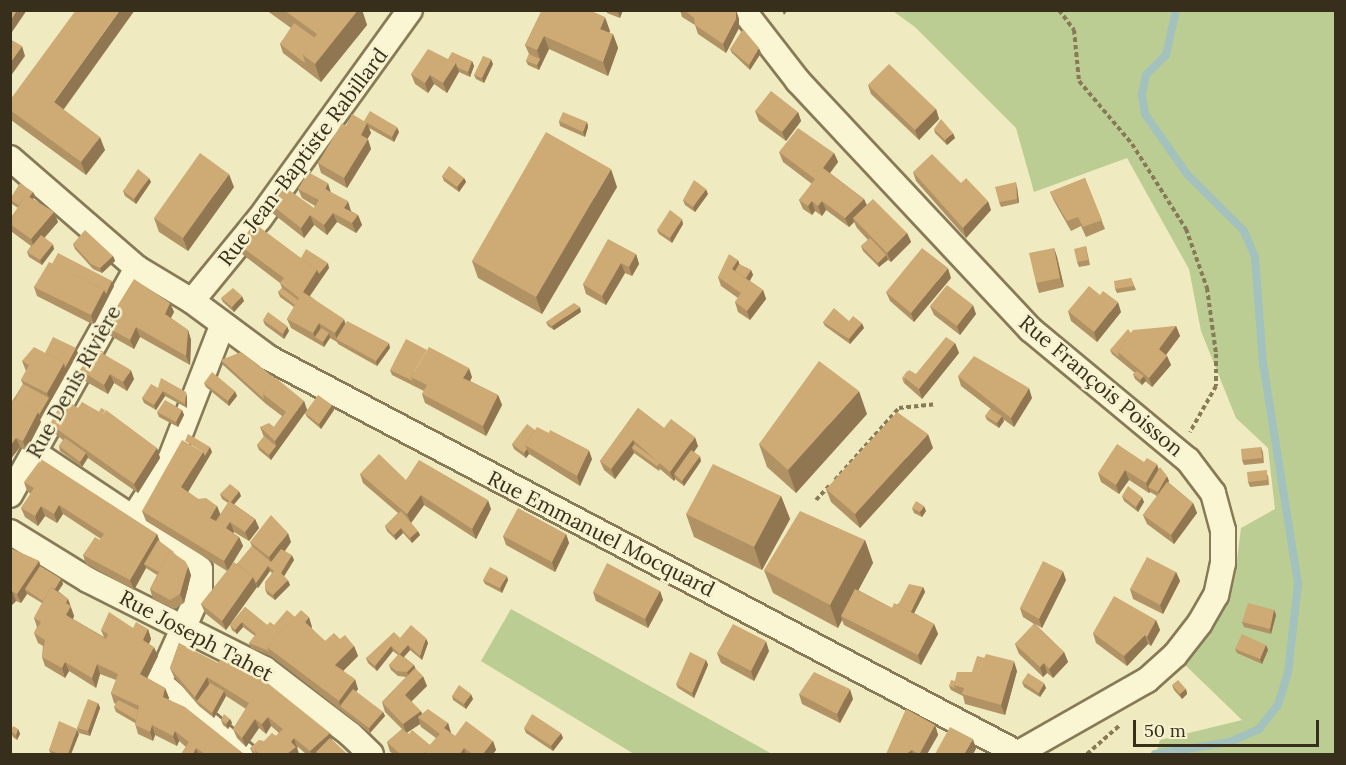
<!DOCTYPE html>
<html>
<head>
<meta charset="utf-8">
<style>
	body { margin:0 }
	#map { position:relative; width:1346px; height:765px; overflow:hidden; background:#efeabf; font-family:Lora,serif }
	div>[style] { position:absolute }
	.green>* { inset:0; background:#bbcd93 }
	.stream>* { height:8px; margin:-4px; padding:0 4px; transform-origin:4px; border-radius:4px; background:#a3c1bd }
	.path>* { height:4px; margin-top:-2px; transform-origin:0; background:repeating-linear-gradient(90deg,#887a57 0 4.5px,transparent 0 7.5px) }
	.roads { filter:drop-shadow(2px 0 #887a57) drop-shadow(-2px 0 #887a57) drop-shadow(0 2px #887a57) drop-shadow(0 -2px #887a57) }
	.minor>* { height:24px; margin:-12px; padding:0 12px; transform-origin:12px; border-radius:12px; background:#faf5d3 }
	.wall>* { inset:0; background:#b19264 }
	.shaded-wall>* { inset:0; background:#907751 }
	.building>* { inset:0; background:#ceaa74 }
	span { translate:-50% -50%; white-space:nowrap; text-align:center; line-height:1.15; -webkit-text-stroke:5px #f6f2cf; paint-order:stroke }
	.street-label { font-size:21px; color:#372e1c }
	.frame { position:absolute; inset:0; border:12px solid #372e1c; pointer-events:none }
	.scale { position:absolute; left:1133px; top:720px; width:186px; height:27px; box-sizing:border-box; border:3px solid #372e1c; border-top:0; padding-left:8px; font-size:18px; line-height:21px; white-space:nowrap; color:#372e1c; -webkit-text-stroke:4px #f6f2cf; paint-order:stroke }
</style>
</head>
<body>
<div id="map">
	<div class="green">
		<div style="clip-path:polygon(893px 11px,1335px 11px,1335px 754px,1156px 754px,1160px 740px,1242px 720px,1181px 661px,1216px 619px,1235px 576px,1241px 528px,1275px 509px,1268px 448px,1236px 418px,1201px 331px,1189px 269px,1127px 158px,1034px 192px,1016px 128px,915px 27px)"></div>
		<div style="clip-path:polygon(511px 609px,772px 754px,634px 754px,481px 661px)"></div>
	</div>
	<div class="stream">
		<div style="left:1155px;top:754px;width:76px;rotate:-9.1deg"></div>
		<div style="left:1230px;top:742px;width:32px;rotate:-24deg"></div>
		<div style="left:1259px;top:729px;width:31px;rotate:-52deg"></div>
		<div style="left:1278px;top:705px;width:34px;rotate:-73deg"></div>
		<div style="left:1288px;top:673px;width:90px;rotate:-83.6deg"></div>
		<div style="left:1298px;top:584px;width:223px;rotate:-99deg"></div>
		<div style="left:1263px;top:364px;width:107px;rotate:-94.3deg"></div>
		<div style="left:1255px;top:257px;width:28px;rotate:-113deg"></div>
		<div style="left:1244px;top:231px;width:81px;rotate:-135deg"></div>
		<div style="left:1187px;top:174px;width:73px;rotate:-125deg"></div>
		<div style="left:1145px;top:114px;width:19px;rotate:-99deg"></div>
		<div style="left:1142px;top:95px;width:20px;rotate:-79deg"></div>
		<div style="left:1146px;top:75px;width:28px;rotate:-45deg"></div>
		<div style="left:1166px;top:55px;width:46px;rotate:-77.5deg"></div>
	</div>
	<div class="path">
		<div style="left:1059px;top:10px;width:25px;rotate:53deg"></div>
		<div style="left:1074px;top:30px;width:51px;rotate:84.4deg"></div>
		<div style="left:1079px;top:81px;width:82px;rotate:49.9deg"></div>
		<div style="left:1132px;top:144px;width:101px;rotate:57.6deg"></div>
		<div style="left:1186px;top:229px;width:63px;rotate:70.4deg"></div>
		<div style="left:1207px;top:288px;width:67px;rotate:82.2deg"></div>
		<div style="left:1216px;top:354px;width:32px;rotate:90deg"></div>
		<div style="left:1216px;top:386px;width:53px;rotate:119.5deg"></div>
		<div style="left:835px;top:480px;width:96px;rotate:-48.4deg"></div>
		<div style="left:899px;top:408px;width:36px;rotate:-6deg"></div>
		<div style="left:816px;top:500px;width:21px;rotate:-47deg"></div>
		<div style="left:1087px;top:754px;width:44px;rotate:-41.3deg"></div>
	</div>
	<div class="roads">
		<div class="minor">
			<div style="left:743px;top:10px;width:90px;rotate:52.2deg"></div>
			<div style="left:798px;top:81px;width:340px;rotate:46.9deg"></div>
			<div style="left:1030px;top:329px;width:205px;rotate:39.7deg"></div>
			<div style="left:1188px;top:460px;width:41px;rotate:52.9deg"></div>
			<div style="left:1213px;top:493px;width:38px;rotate:75deg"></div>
			<div style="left:1223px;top:530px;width:33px;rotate:90deg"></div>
			<div style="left:1223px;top:563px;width:33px;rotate:102deg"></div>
			<div style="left:1216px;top:595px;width:32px;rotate:120deg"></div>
			<div style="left:1200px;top:623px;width:41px;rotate:128deg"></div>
			<div style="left:1175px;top:655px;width:38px;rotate:138deg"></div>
			<div style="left:1147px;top:680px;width:150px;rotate:150.4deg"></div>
			<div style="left:10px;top:158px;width:168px;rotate:40.9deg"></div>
			<div style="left:137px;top:268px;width:64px;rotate:31deg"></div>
			<div style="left:192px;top:301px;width:96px;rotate:36.5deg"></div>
			<div style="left:269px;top:358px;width:848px;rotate:27.83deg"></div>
			<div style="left:192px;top:301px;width:107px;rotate:-50.7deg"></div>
			<div style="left:260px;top:218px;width:256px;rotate:-54.2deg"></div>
			<div style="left:35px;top:453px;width:118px;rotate:33.6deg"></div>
			<div style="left:133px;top:518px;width:84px;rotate:37.3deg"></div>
			<div style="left:200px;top:569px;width:22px;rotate:90deg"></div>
			<div style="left:200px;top:591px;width:100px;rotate:114.3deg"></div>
			<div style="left:159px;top:682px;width:111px;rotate:40.6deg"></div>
			<div style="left:10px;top:495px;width:260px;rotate:-60.8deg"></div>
			<div style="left:133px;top:518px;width:69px;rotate:-57.5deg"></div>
			<div style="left:170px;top:460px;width:144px;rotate:-68.8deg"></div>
			<div style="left:10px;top:532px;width:92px;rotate:31.6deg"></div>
			<div style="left:88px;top:580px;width:198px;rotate:26.7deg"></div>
			<div style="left:265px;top:669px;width:107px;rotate:37.4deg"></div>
			<div style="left:350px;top:734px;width:29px;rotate:44deg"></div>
		</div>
	</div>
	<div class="wall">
		<div style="clip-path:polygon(266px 10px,362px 10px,367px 25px,321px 82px,283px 53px,280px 44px,291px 28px)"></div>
		<div style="clip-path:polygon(542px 10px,610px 31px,609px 33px,613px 34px,618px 48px,608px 76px,549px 49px,539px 70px,528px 65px,526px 61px,529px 54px,525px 45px)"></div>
		<div style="clip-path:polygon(606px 10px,623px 10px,620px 18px,607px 13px)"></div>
		<div style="clip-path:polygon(680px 10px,736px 10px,739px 19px,739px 28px,726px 53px,698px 34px,695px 25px,682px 17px)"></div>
		<div style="clip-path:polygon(730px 49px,761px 53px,750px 70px,732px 53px)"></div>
		<div style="clip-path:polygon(448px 59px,472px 61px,474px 66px,470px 77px,459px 72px,447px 93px,434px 84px,428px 93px,415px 84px,411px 74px)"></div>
		<div style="clip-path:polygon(493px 64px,484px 83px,476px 79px,474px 75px)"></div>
		<div style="clip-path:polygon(868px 85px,936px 109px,939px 119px,919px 140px,871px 94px)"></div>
		<div style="clip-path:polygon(10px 100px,63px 109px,105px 150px,86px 175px,11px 120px)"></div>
		<div style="clip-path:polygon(755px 111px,798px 112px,801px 121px,786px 141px,759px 121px)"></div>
		<div style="clip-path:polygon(364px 121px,399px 132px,394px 142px,369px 128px,371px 133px,367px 139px,371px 149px,347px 188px,321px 173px,318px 163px,346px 126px)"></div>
		<div style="clip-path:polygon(559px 121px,587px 122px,588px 127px,585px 137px,560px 126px)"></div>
		<div style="clip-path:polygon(934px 129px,955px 138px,947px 145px,935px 133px)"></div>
		<div style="clip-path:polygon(779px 152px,834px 153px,838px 162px,830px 173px,864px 199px,867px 205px,907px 233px,911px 242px,891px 262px,887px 259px,879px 267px,863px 251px,861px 246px,868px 240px,857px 228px,854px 222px,849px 227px,826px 210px,822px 216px,815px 211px,812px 215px,803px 209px,799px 200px,812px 184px,783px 162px)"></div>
		<div style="clip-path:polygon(913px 172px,961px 183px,991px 210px,966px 238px,916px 181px)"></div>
		<div style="clip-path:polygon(442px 176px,464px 178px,466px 182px,459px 192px,444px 181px)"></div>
		<div style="clip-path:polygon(1085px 178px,1105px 229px,1086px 237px,1081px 226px,1071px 231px,1054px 201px,1050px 192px)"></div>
		<div style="clip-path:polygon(151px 182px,136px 204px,125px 196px,123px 191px)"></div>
		<div style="clip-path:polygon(234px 187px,188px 251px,159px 232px,154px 218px)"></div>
		<div style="clip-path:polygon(617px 187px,542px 314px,478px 278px,472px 261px)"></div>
		<div style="clip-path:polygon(1017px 187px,1019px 203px,1001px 207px,999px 202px)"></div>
		<div style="clip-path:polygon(298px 189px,331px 192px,351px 211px,358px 215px,362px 225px,356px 233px,337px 222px,327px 235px,314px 225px,304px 238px,271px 212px,268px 202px,314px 208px,315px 206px,302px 198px)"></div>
		<div style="clip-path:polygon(33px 192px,35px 196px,33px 199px,54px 212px,58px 222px,44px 237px,54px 249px,42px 265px,29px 257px,27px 252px,31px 246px,12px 232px,10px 229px,10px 219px,18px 208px,12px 204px,10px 199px)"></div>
		<div style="clip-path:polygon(708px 194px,695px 212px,685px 205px,683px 200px)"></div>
		<div style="clip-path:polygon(683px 224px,672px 243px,659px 234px,657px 230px)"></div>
		<div style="clip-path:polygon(73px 244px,113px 256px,115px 261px,102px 273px,93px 269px,75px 249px)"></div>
		<div style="clip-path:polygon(239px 245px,301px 258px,329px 268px,310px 296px,345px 324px,390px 348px,377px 366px,338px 344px,337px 342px,330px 338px,324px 347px,291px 328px,287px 319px,294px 307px,280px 297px,278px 292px,282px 288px,280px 283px,242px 254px)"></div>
		<div style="clip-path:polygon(1086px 246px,1090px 265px,1079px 267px,1077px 262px)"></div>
		<div style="clip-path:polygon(1054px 248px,1057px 257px,1064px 287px,1039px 293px,1036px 283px)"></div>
		<div style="clip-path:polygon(636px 254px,639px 264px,632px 276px,625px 273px,606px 305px,586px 294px,583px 284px)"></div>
		<div style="clip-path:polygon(738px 260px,739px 264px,751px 270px,753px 275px,750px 281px,763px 290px,766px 299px,750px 320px,738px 312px,735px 302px,738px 298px,721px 286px,718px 277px)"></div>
		<div style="clip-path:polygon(52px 264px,112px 281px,114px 286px,94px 325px,37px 296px,34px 287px)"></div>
		<div style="clip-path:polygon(951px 278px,914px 322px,890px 301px,886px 292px)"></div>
		<div style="clip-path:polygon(1131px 278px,1136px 290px,1117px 293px,1115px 289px)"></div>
		<div style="clip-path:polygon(221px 298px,244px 301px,234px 312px,223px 302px)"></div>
		<div style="clip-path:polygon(170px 303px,174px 312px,171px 318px,188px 330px,191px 340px,190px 365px,140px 337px,134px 349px,109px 335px,105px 326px)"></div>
		<div style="clip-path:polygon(930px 306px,976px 314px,960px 335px,934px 315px)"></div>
		<div style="clip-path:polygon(1068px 311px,1121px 312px,1097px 342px,1071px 321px)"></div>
		<div style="clip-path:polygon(581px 312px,554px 330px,548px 326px,546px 322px)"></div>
		<div style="clip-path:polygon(263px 320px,289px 331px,284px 339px,265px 325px)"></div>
		<div style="clip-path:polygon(849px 321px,864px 328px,850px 344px,825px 326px,823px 322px)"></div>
		<div style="clip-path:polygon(1176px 326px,1180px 336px,1166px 354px,1167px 356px,1171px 365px,1152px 387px,1145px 381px,1142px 385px,1135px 379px,1133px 374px,1135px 373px,1112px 354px,1110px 350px,1131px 333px)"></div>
		<div style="clip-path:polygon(955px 343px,959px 353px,922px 399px,904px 383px,902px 378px,916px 374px)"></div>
		<div style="clip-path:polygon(45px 353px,78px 353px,40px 420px,41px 422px,26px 451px,20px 447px,10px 460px,10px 405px,23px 384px,21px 380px,26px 371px,22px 361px)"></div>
		<div style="clip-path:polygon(105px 355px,134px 379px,127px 391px,114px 383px,108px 394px,83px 380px,80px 370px)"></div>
		<div style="clip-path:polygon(221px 360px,304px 401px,307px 410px,332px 405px,334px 410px,321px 429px,307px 417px,305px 413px,271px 460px,259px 450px,257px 445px,264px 437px,260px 427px,274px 427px,282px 416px,266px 404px,223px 365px)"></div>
		<div style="clip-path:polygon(390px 370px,472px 377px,470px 381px,498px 395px,502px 405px,486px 436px,425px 403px,422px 394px,424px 391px,392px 375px)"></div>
		<div style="clip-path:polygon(958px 376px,1032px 398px,1014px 427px,1003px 419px,1004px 421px,999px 428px,987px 420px,985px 416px,991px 409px,961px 386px)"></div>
		<div style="clip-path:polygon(204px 383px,237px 396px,229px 406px,206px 387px)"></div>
		<div style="clip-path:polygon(158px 388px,187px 397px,187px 408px,165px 396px,156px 410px,144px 403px,142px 398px)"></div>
		<div style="clip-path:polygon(638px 408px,664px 428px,698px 446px,694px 452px,701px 461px,684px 486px,675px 479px,674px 481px,660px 469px,659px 471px,634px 453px,615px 479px,604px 470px,600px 461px)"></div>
		<div style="clip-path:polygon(182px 410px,184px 415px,178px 427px,159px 417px,157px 412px)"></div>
		<div style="clip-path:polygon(867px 414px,796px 493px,767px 467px,759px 444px)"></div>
		<div style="clip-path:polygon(50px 424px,157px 448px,160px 458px,138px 493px,88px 458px,82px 467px,60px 451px,59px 446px,63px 440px,54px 433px)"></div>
		<div style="clip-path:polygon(535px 430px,592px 459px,580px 486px,529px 454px,526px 458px,514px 449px,512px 444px)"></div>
		<div style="clip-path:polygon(1261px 447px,1263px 452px,1264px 463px,1244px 465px,1242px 460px)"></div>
		<div style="clip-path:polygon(933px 448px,860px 528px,831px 502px,826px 489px)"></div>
		<div style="clip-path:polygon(212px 452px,188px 492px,198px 499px,217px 506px,220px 515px,228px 503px,222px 499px,220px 494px,241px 496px,234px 504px,255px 519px,259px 528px,249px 541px,234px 532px,233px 533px,239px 537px,243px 546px,229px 568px,237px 564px,252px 546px,250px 542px,291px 542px,285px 551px,294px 560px,284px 576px,290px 585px,275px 600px,267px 594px,265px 589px,272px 573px,270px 571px,258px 588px,257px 587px,226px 630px,205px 613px,201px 604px,227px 571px,146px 521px,142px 511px)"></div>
		<div style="clip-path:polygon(1144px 462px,1159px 469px,1169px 481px,1168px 482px,1193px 503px,1197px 513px,1174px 544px,1147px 524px,1143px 515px,1157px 496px,1150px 492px,1149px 493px,1129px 480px,1119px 494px,1101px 482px,1098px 473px)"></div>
		<div style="clip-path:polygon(360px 474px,406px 480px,491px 509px,476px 539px,424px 505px,411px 523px,420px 535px,412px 543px,403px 533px,396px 540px,387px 531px,385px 526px,398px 513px,363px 483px)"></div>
		<div style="clip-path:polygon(1268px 475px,1269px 485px,1250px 487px,1248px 482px)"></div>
		<div style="clip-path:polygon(24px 482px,157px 534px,160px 542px,175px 554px,191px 575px,184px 603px,174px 609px,153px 599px,150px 589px,157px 575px,146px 568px,134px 590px,86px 564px,83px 555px,101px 539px,63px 514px,57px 523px,45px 516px,38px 526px,25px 517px,21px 508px,31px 494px,27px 491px)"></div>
		<div style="clip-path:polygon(781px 496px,790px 519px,762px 570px,694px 537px,686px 514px)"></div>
		<div style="clip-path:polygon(1122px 496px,1144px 502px,1138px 512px,1124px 501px)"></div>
		<div style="clip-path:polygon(912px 508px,926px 511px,922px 517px,914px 513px)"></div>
		<div style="clip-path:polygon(566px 534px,569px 543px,555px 572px,506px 545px,503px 536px)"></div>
		<div style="clip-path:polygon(865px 540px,873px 563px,858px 590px,892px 608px,923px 587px,925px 592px,914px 613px,934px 624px,938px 634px,921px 665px,844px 625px,842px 620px,838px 628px,773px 593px,764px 570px)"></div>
		<div style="clip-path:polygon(10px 548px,39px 561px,40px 566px,61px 579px,63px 584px,58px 591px,68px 599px,74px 616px,73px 619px,104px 637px,101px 630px,133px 628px,148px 629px,151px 639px,149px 644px,158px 656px,147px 678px,165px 688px,169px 698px,168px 699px,244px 754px,181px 754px,186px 747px,179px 741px,177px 746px,155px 735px,153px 741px,138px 734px,135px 723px,116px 712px,114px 707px,116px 704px,114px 703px,111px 693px,116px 680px,100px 674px,96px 688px,69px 671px,65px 678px,45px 666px,42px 657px,43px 646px,38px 643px,34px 633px,37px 627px,34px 618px,42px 603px,27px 594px,21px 603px,16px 601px,10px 607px)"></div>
		<div style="clip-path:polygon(1176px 572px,1180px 581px,1163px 614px,1133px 599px,1130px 589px)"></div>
		<div style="clip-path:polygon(483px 580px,508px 580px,502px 593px,485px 584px)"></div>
		<div style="clip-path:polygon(1066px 580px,1042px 628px,1035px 624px,1064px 652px,1068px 662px,1053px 678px,1047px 673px,1043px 677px,1019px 654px,1015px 644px,1034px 624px,1023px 617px,1020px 608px)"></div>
		<div style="clip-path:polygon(660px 591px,663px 600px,648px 628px,596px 601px,593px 592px)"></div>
		<div style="clip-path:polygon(245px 607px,267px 625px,274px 625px,295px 617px,312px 627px,311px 628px,325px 641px,340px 639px,354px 646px,358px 656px,343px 671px,358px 689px,356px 692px,383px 712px,385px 716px,370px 733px,271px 656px,251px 648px,249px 643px,255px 636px,243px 627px,237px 634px,232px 630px,230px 625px)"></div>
		<div style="clip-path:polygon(1274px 610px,1276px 615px,1271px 634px,1244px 627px,1242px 622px)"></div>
		<div style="clip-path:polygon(1156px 620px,1160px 630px,1151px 646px,1148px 644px,1127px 666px,1096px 643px,1093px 633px)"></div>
		<div style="clip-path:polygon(evenodd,400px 638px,428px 643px,422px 660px,410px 650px,404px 657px,414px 665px,415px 669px,427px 686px,411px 701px,422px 714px,448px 723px,451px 733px,455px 736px,493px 741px,496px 750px,493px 754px,394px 754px,390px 752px,387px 742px,402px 729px,385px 712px,382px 702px,406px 677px,398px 676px,391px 670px,389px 665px,398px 655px,393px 651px,377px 671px,368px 663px,366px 658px,400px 638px,420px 724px,421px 727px,436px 738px,430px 745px,407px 733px,420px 724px)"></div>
		<div style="clip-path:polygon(179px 643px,333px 741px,347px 754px,306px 754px,298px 747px,297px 748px,299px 754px,253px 754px,250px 748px,276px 736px,279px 733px,271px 726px,266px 734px,259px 728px,246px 747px,237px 738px,233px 729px,246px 709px,226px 696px,214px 718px,199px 706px,174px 677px,170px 668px)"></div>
		<div style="clip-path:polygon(1266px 645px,1268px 650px,1262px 664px,1237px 653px,1235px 649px)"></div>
		<div style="clip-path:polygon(769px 651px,754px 681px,721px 663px,717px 653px)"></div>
		<div style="clip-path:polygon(706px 660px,708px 665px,694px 698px,678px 688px,676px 684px)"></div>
		<div style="clip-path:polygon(1017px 671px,1005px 715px,965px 704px,963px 696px,951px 690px,949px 686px,955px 681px)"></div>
		<div style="clip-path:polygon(1022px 682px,1046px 688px,1040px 697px,1024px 687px)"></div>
		<div style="clip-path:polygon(1172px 685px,1186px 689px,1187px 694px,1182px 699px,1174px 690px)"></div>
		<div style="clip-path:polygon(799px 694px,853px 699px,840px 723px,802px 704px)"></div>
		<div style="clip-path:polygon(452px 696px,473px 699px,466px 709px,453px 700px)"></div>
		<div style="clip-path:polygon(98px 703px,100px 708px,90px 736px,79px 733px,77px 728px)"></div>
		<div style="clip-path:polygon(230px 719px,232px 723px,228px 729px,223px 725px,221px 720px)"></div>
		<div style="clip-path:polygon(935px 725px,938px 735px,927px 754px,886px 754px)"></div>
		<div style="clip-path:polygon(524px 728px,563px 738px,553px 751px,526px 733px)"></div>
		<div style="clip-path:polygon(18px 729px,20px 734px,17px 740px,13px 737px,11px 732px)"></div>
		<div style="clip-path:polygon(79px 734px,71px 754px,51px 754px,49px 750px)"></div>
	</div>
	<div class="shaded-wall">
		<div style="clip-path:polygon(17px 10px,27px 10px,10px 35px,10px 21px)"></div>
		<div style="clip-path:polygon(120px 10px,135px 10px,59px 116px,54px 102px)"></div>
		<div style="clip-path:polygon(358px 10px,362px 10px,367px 25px,321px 82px,315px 64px)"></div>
		<div style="clip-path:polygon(617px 10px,623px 10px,620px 18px)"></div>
		<div style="clip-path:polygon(736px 10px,739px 19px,739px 28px,726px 53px,723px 44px)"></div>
		<div style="clip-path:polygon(782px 10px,788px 10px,784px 15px)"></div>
		<div style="clip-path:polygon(605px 17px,610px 31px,605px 42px,600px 29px)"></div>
		<div style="clip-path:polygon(613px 34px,618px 48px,608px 76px,603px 62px)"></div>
		<div style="clip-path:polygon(544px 36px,549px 49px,539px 70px,537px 65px,540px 59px,537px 50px)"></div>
		<div style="clip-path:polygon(22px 46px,25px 56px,10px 77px,10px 63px)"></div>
		<div style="clip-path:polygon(759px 48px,761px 53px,750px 70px,749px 65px)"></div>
		<div style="clip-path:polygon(491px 59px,493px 64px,484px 83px,482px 78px)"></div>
		<div style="clip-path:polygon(472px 61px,474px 66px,470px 77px,468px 72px)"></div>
		<div style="clip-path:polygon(456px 63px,459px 72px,447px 93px,443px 83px)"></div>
		<div style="clip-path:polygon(430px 75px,434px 84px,428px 93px,425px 83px)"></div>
		<div style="clip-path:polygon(936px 109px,939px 119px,919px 140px,915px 130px)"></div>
		<div style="clip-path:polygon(798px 112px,801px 121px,786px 141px,782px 132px)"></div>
		<div style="clip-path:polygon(587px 122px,588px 127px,585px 137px,583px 132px)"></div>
		<div style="clip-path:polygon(367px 123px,371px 133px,364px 145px,361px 135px)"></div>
		<div style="clip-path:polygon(397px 127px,399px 132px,394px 142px,392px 137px)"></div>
		<div style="clip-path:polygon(953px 133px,955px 138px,947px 145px,945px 140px)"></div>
		<div style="clip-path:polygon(100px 137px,105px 150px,86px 175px,81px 162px)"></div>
		<div style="clip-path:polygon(368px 139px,371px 149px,347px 188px,344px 178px)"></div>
		<div style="clip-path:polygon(834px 153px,838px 162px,827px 177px,823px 168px)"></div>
		<div style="clip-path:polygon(611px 169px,617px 187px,542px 314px,536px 297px)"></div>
		<div style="clip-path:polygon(229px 174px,234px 187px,188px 251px,183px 238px)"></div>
		<div style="clip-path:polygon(149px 178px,151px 182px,136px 204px,134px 199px)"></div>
		<div style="clip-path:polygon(464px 178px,466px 182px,459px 192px,457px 187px)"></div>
		<div style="clip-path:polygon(1016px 182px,1017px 187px,1019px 203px,1017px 199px)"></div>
		<div style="clip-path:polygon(328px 183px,331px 193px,325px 189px)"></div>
		<div style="clip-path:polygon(706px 189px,708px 194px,695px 212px,693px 207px)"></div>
		<div style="clip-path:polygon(33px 192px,35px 196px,24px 212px,23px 207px)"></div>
		<div style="clip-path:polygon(864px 199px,868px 209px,853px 218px,854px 222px,849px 227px,845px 218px)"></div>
		<div style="clip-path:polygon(348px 201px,351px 211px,348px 217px,344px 208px)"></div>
		<div style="clip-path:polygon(812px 201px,815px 211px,812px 215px,808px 206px)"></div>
		<div style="clip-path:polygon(822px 201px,826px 210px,822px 216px,818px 206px)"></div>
		<div style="clip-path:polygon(988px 201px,991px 210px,966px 238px,963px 228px)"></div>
		<div style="clip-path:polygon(54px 212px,58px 222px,35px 249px,31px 239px)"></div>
		<div style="clip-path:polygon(333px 213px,337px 222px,327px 235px,324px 225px)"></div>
		<div style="clip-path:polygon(310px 215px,314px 225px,304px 238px,301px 228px)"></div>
		<div style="clip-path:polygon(358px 215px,362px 225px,356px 233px,352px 223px)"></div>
		<div style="clip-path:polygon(682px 219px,683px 224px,672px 243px,670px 238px)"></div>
		<div style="clip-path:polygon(907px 233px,911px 242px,891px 262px,887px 253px)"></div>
		<div style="clip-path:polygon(53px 244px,54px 249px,42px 265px,40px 260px)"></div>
		<div style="clip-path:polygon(1054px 248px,1057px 257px,1064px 287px,1060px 278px)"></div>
		<div style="clip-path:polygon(636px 254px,639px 264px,632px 276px,629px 267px)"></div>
		<div style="clip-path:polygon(886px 255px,888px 260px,879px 267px,878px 263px)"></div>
		<div style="clip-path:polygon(113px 256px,115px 261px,102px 273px,100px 268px)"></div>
		<div style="clip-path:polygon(738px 260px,741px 269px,733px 273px,732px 269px)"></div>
		<div style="clip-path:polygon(328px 263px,329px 268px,306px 301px,303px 292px,317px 270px)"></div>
		<div style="clip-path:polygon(621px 263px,625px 273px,606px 305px,602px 296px)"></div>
		<div style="clip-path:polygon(948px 268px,951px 278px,914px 322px,911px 313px)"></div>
		<div style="clip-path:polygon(751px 270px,753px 275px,746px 286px,744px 281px)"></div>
		<div style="clip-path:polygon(112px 281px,114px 286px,94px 325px,91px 315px,104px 290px)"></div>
		<div style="clip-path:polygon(763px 290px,766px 299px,750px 320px,747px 311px)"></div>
		<div style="clip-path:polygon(242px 296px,244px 301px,234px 312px,232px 307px)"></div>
		<div style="clip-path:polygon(1118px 302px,1121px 312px,1097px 342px,1094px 332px)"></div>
		<div style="clip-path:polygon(170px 303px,174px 312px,168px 323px,165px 314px)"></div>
		<div style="clip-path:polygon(973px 305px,976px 314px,960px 335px,957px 326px)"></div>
		<div style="clip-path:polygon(580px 307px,581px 312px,554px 330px,552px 326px)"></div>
		<div style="clip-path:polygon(344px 319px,347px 329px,337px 340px,335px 333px)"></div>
		<div style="clip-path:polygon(319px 323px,322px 333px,315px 337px,313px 333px)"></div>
		<div style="clip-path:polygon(862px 323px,864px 328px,850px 344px,849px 339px)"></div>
		<div style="clip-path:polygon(287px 326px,289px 331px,284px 339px,283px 334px)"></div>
		<div style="clip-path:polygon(1176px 326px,1180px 336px,1163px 359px,1159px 349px)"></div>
		<div style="clip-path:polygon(136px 327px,140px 337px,134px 349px,130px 340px)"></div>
		<div style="clip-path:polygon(188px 330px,191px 340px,190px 365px,186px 356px)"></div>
		<div style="clip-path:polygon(329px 333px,330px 338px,324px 347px,323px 342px)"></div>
		<div style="clip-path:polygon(389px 343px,390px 348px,377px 366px,376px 361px)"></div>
		<div style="clip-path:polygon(955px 343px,959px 353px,922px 399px,919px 389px)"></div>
		<div style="clip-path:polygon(76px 348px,78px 353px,40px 420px,41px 422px,26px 451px,23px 441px,38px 412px,49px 398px,47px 393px,64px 363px)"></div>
		<div style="clip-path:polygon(1167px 356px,1171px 365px,1152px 387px,1149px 378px)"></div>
		<div style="clip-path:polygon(469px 368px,472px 377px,467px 387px,463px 378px)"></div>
		<div style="clip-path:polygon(131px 370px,134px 379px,127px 391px,123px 382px)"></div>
		<div style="clip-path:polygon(110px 374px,114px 383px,108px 394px,104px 385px)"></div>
		<div style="clip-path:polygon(1144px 376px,1146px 381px,1142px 385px,1140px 380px)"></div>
		<div style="clip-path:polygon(1029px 388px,1032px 398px,1014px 427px,1011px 418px)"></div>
		<div style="clip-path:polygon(163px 391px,165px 396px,156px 410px,154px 405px)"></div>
		<div style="clip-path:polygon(235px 391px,237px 396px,229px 406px,228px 401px)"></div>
		<div style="clip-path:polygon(859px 391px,867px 414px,796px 493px,788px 470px)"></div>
		<div style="clip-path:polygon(186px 392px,187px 397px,187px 408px,185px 404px)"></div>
		<div style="clip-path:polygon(498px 395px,502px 405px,486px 436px,483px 426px)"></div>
		<div style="clip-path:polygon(304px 401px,307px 410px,271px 460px,269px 455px,276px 446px,275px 441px)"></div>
		<div style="clip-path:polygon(332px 405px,334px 410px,321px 429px,319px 424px)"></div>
		<div style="clip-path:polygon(182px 410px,184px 415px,178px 427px,176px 422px)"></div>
		<div style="clip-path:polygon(1002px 416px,1004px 421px,999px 428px,997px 423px)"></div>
		<div style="clip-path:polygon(928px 434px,933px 448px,860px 528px,855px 514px)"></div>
		<div style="clip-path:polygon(695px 437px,698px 446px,677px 477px,674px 474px,675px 479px,674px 481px,670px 472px)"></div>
		<div style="clip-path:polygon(16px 438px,20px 447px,10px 460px,10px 446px)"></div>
		<div style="clip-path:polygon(633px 440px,636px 449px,632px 448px,634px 453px,615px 479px,611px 469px)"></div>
		<div style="clip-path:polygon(210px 447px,212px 452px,185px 497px,181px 487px,203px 452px)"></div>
		<div style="clip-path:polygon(157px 448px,160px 458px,138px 493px,134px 484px)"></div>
		<div style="clip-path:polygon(527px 449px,529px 454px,526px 458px,524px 453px)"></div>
		<div style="clip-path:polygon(589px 450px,592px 459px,580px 486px,577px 476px)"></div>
		<div style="clip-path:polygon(86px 453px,88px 457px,82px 467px,80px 462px)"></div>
		<div style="clip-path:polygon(700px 456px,701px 461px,684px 486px,682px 481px)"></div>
		<div style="clip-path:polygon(1157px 464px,1160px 474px,1148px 487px,1150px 492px,1149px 493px,1146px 483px)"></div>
		<div style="clip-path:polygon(1125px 470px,1129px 480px,1119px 494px,1116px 485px)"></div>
		<div style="clip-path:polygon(1167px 476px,1169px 481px,1159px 497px,1158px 492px)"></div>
		<div style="clip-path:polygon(239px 491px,241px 496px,232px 507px,231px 502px)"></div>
		<div style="clip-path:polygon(421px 495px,424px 505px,411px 523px,407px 514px)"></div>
		<div style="clip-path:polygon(781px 496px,790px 519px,762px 570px,754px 547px)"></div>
		<div style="clip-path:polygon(1142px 497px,1144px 502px,1138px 512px,1136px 507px)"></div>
		<div style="clip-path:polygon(488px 500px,491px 509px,476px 539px,472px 529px)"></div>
		<div style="clip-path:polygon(1193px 503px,1197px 513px,1174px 544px,1171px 535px)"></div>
		<div style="clip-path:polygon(59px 505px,63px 514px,57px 523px,54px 514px)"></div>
		<div style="clip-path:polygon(41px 506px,45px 516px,38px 526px,35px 516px)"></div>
		<div style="clip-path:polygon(217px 506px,221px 516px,214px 527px,210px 518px)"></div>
		<div style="clip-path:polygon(924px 506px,926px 511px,922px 517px,920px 512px)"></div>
		<div style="clip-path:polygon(255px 519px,259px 528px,249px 541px,245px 532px)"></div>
		<div style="clip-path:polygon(230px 522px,234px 532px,230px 537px,226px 528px)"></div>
		<div style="clip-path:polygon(401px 528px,403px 533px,396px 540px,394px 535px)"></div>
		<div style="clip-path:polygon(418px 531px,420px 535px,412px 543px,410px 538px)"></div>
		<div style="clip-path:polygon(288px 533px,291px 542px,273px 567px,269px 557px)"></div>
		<div style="clip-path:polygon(157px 534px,160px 543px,144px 564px,146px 568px,134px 590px,130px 580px)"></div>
		<div style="clip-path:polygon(566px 534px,569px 543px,555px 572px,552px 562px)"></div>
		<div style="clip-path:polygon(239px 537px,243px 546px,228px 571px,224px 561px)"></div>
		<div style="clip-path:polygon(865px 540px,873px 563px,844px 617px,841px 616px,842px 620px,838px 628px,830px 605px)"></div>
		<div style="clip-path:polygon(292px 555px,294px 560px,283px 578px,281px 573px)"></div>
		<div style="clip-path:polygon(39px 561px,42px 571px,25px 589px,27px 594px,21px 603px,17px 594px)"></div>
		<div style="clip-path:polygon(188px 566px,191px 575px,184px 603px,180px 594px)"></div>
		<div style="clip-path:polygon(268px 566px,270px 571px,258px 588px,256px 583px)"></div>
		<div style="clip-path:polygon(1063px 571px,1066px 580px,1042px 628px,1039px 619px)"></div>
		<div style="clip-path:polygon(1176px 572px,1180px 581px,1163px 614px,1160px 605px)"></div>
		<div style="clip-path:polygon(507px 576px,508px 580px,502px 593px,500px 588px)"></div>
		<div style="clip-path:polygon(253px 577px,257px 587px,226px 630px,222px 621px)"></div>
		<div style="clip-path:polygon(61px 579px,63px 584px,48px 607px,46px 602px)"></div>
		<div style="clip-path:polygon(288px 580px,290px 585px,275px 600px,273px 595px)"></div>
		<div style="clip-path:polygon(923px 587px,925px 592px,911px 619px,909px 614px)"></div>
		<div style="clip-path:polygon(12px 591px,16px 601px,10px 607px,10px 594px)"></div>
		<div style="clip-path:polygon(660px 591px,663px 600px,648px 628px,645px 619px)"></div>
		<div style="clip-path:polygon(68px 599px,74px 616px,70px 625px,66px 615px,66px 603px)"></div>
		<div style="clip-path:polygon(1274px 610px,1276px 615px,1271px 634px,1270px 629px)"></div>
		<div style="clip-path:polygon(309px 617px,312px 627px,308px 632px,305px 622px)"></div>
		<div style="clip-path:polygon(1156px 620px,1160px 630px,1151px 646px,1147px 637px)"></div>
		<div style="clip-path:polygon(242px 622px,243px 627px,237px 634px,235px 630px)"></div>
		<div style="clip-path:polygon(934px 624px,938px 634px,921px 665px,918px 655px)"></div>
		<div style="clip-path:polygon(148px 629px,151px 639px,146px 650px,143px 640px)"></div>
		<div style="clip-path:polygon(1145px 635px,1148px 644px,1127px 666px,1124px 656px)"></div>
		<div style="clip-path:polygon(426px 638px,428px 643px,422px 660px,420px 656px)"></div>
		<div style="clip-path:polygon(766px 641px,769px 651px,754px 681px,751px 671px)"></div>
		<div style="clip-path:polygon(408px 645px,410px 650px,402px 659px,400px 654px)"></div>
		<div style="clip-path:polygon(1266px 645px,1268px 650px,1262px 664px,1260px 659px)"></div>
		<div style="clip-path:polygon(354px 646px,358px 656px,339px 675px,335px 665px)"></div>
		<div style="clip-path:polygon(391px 646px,393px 651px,377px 671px,375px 666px)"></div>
		<div style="clip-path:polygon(154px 647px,158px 656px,144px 683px,140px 674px)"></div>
		<div style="clip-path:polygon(1064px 652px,1068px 662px,1053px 678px,1049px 669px)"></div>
		<div style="clip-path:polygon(706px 660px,708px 665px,694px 698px,692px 693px)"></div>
		<div style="clip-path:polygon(1014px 661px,1017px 671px,1005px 715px,1001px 705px)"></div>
		<div style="clip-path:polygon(65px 662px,69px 671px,65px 678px,62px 668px)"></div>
		<div style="clip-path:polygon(1044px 663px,1047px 673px,1043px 677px,1040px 667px)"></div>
		<div style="clip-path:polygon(97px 664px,100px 674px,96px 688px,92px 678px)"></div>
		<div style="clip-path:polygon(414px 665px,416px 670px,409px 677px,407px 672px)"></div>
		<div style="clip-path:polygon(423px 676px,427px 686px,408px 705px,405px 695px)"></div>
		<div style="clip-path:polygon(207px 677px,210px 687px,197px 701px,195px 697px)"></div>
		<div style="clip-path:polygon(355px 679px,358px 689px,344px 708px,340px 706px,339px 701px)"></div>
		<div style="clip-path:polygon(1044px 683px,1046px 688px,1040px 697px,1039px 693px)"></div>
		<div style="clip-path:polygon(165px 688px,169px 698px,166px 706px,163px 697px)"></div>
		<div style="clip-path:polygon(850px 689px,853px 699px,840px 723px,837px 714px)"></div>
		<div style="clip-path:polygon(1186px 689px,1187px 694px,1182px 699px,1180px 694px)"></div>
		<div style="clip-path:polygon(224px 691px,226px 696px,214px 718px,212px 713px)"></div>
		<div style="clip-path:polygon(471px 694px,473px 699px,466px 709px,464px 704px)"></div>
		<div style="clip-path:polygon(98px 703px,100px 708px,90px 736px,88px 731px)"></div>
		<div style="clip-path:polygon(421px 711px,425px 721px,418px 717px,420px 724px,406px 733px,403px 724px)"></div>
		<div style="clip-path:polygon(383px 712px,385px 716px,370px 733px,369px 728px)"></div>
		<div style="clip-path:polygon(268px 717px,271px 726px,266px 734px,262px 724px)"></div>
		<div style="clip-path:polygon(230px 719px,232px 723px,228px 729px,226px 724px)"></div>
		<div style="clip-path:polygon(255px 719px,259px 728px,246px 747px,242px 738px)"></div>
		<div style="clip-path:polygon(448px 723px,451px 733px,444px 728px)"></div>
		<div style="clip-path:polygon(152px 725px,155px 735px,153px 741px,150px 732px)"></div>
		<div style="clip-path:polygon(935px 725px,938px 735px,927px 754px,920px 754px)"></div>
		<div style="clip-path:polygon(18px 729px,20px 734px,17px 740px,16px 735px)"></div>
		<div style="clip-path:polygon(77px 729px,79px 734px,71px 754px,68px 754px)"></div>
		<div style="clip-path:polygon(175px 731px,179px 741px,177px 746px,173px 736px)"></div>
		<div style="clip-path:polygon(330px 733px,333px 742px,316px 752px,317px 754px,311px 754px,310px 751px)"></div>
		<div style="clip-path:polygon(561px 733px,563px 738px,553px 751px,551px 746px)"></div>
		<div style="clip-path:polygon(294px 738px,299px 754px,287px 754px,291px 742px)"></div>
		<div style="clip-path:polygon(973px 739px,976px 749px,973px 754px,964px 754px)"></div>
		<div style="clip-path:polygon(493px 741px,496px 750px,493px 754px,483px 754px)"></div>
		<div style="clip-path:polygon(196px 748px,198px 754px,193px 754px)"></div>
		<div style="clip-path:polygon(464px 748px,466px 754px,460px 754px)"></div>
		<div style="clip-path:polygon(912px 750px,913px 754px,906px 754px)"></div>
	</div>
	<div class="building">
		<div style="clip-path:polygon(10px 10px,17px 10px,10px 21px)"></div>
		<div style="clip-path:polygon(76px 10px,120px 10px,54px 102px,100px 137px,81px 162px,10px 110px,10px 100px)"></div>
		<div style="clip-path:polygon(284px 10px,358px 10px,315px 64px,303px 55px,317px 34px)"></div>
		<div style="clip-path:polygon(542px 10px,589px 10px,605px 17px,600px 29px,613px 34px,603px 62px,544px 36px,537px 50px,525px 45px)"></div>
		<div style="clip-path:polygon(684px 10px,736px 10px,736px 19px,723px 44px,695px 25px,694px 18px)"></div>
		<div style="clip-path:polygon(294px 23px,315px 38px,303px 55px,305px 63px,280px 44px)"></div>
		<div style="clip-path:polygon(743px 29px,759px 48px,749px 65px,730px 49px)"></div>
		<div style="clip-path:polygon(10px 39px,22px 46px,10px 63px)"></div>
		<div style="clip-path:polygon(428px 49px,456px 63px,443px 83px,430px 75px,425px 83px,411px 74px)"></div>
		<div style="clip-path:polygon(452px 52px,472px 61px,468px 72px,457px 67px,456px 63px,448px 59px)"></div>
		<div style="clip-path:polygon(529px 54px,540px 59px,537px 65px,526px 61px)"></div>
		<div style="clip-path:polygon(483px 56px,491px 59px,482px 78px,474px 75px)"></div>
		<div style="clip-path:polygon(889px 64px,936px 109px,915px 130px,868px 85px)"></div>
		<div style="clip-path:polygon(771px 91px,798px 112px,782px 132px,755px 111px)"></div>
		<div style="clip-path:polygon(370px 111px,397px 127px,392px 137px,364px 121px)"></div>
		<div style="clip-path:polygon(563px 112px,587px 122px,583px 132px,559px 121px)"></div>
		<div style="clip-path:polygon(352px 114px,367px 123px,361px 135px,368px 139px,344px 178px,318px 163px,342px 123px,346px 126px)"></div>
		<div style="clip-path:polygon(941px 119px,953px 133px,945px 140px,934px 129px)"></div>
		<div style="clip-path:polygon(798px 128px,834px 153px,823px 168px,864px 199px,845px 218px,822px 201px,818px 206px,812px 201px,808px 206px,799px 200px,815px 179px,779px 152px)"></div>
		<div style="clip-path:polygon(546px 132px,611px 169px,536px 297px,472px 261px)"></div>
		<div style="clip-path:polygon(200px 153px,229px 174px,183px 238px,154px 218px)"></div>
		<div style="clip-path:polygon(932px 154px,961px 183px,966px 178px,988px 201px,963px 228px,913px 172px)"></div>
		<div style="clip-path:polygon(449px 166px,464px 178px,457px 187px,442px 176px)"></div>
		<div style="clip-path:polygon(138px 169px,149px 178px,134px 199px,123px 191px)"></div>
		<div style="clip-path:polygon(308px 172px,328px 183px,325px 189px,348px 201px,344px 208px,358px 215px,352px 223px,333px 213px,324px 225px,310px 215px,301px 228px,268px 202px,282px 185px,314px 208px,319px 200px,298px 189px)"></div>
		<div style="clip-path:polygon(1085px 178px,1102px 220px,1083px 227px,1078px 217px,1067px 221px,1050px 192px)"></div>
		<div style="clip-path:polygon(694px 180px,706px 189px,693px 207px,683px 200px)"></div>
		<div style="clip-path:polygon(1016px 182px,1017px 199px,999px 202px,995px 187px)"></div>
		<div style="clip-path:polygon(20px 183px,33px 192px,29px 197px,26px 195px,19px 205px,10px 200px,10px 199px)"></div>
		<div style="clip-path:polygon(26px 195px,54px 212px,31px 239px,10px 224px,10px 219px)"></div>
		<div style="clip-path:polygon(873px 199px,907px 233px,887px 253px,853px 218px)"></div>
		<div style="clip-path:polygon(670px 210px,682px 219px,670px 238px,657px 230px)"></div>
		<div style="clip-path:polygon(254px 223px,317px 270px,303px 292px,344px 319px,335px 333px,319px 323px,313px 333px,287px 319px,299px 298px,280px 283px,284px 278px,239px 245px)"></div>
		<div style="clip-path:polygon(85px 230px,113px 256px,100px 268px,91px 264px,73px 244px)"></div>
		<div style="clip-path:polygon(41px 235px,53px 244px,40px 260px,27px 252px)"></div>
		<div style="clip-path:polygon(870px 238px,886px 255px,878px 263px,861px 246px)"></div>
		<div style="clip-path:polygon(608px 239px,636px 254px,629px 267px,621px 263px,602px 296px,583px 284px)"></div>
		<div style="clip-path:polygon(1086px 246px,1088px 260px,1077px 262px,1074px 249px)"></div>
		<div style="clip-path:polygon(922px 248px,948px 268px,911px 313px,886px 292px)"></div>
		<div style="clip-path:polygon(1054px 248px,1060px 278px,1036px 283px,1029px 253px)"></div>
		<div style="clip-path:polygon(306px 249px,328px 263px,319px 274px,317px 270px,301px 258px)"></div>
		<div style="clip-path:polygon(58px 253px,112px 281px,106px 294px,104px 290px,52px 264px)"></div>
		<div style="clip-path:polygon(729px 254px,738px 260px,732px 269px,763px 290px,747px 311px,735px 302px,741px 293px,718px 277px)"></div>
		<div style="clip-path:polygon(49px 262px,104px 290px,91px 315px,34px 287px)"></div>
		<div style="clip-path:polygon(739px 264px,751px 270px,746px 278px,735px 271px)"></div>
		<div style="clip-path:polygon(1131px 278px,1134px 286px,1115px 289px,1114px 281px)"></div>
		<div style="clip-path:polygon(134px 279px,170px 303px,165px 314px,188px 330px,186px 356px,136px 327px,130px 340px,105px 326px)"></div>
		<div style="clip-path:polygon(947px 285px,973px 305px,957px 326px,930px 306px)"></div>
		<div style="clip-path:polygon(1089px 286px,1100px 295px,1103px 291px,1118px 302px,1094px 332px,1068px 311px)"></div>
		<div style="clip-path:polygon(233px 288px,242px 296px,232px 307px,221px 298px)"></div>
		<div style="clip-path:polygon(282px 288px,298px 300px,295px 305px,278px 292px)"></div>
		<div style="clip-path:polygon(574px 303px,580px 307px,552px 326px,546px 322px)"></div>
		<div style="clip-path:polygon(834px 308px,849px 321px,853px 316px,862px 323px,849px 339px,823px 322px)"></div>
		<div style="clip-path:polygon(268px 312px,287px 326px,283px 334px,263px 320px)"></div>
		<div style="clip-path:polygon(347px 321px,389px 343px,376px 361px,336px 339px)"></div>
		<div style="clip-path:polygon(1176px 326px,1159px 349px,1167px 356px,1149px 378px,1118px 352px,1133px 330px)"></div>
		<div style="clip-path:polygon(321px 328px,329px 333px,323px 342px,315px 337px)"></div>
		<div style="clip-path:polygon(1128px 329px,1131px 333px,1118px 352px,1119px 357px,1110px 350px)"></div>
		<div style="clip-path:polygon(53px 337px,76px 348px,65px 368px,64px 363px,45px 353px)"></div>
		<div style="clip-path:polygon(946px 337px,955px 343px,919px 389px,904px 377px,909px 370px,916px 374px)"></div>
		<div style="clip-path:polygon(406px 339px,427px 350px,411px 377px,413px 381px,390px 370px)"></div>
		<div style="clip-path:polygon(34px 347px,64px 363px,47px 393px,21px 380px,29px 365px,22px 361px)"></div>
		<div style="clip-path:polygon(429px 347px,469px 368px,463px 378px,498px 395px,483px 426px,422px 394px,427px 385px,411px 377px)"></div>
		<div style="clip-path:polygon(93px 348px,131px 370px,123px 382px,110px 374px,104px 385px,80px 370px)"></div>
		<div style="clip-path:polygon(97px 348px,104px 352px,103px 353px,96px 350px)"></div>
		<div style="clip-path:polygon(241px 352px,276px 379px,263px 394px,264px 399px,221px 360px)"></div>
		<div style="clip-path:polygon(974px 356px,1029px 388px,1011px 418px,958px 376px)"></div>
		<div style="clip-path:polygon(819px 361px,859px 391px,788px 470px,759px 444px)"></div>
		<div style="clip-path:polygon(907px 371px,908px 372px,904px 377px,905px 382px,902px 378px)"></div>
		<div style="clip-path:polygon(1137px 371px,1144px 376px,1140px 380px,1133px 374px)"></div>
		<div style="clip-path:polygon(212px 372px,235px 391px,228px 401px,204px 383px)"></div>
		<div style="clip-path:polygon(161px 378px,186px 392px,185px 404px,163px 391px,154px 405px,142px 398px,151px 384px,158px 388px)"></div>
		<div style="clip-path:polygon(276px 378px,304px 401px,275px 441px,260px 427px,269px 423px,274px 427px,286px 412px,263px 394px)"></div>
		<div style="clip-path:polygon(23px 384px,49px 398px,39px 415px,38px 412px,14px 401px)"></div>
		<div style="clip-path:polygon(318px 395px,332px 405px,319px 424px,305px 413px)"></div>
		<div style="clip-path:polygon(64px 398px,78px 408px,82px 402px,103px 414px,106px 410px,157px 448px,134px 484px,50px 424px)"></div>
		<div style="clip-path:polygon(13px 400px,38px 412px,23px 441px,16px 438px,10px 446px,10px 405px)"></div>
		<div style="clip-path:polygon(165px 400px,182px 410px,176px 422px,157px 412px)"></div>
		<div style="clip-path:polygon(101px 408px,105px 410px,103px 414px,99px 412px)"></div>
		<div style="clip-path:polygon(638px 408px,664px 428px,671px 419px,695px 437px,670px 472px,633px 440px,611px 469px,600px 461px)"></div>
		<div style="clip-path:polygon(990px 409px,1002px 416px,997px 423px,985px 416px)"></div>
		<div style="clip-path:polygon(897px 412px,928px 434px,855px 514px,826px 489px)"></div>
		<div style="clip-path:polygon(527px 424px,535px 430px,525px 445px,527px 449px,524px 453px,512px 444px)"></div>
		<div style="clip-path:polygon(537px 427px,549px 433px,550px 430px,589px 450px,577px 476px,525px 445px)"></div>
		<div style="clip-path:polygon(188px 434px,210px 447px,205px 456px,203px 452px,185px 441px)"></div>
		<div style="clip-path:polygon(264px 436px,276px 446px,269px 455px,257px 445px)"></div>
		<div style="clip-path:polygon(65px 438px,86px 453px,80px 462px,59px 446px)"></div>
		<div style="clip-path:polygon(182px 440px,203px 452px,181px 487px,198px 499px,206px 498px,217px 506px,210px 518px,216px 521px,229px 501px,255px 519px,245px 532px,230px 522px,226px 528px,239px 537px,224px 561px,142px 511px)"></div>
		<div style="clip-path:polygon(634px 444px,660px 463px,657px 466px,632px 448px)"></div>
		<div style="clip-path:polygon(1117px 444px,1144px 462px,1147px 458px,1157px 464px,1146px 483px,1125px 470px,1116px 485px,1098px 473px)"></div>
		<div style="clip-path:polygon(1261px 447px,1262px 458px,1242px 460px,1241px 449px)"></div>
		<div style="clip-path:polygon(691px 450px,700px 456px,682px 481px,674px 474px)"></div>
		<div style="clip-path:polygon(379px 454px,406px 480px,419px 460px,488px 500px,472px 529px,421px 495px,407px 514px,360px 474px)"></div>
		<div style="clip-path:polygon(41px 459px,157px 534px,130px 580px,83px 555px,95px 537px,100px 540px,104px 534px,59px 505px,54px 514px,41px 506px,35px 516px,21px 508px,34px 488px,24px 482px)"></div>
		<div style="clip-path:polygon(713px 464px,781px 496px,754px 547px,686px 514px)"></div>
		<div style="clip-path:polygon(1160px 467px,1167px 476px,1158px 492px,1148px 487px)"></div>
		<div style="clip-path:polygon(1267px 470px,1267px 480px,1248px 482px,1247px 472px)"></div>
		<div style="clip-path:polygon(1167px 482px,1193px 503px,1171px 535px,1143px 515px)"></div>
		<div style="clip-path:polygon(230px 484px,239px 491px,231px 502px,220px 494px)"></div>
		<div style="clip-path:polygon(1128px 486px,1142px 497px,1136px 507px,1122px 496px)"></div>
		<div style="clip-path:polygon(916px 501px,924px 506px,920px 512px,912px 508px)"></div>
		<div style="clip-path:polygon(518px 508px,566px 534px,552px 562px,503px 536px)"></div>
		<div style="clip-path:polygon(401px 511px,418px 531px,410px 538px,401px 528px,394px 535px,385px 526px)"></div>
		<div style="clip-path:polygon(800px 511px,865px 540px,830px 605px,764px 570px)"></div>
		<div style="clip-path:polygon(271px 515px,288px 533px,269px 557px,250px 542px)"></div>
		<div style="clip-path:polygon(158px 540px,174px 552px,173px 553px,170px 551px,159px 572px,144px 564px)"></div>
		<div style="clip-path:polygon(252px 546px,271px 562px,281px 549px,292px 555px,281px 573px,288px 580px,273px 595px,265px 589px,265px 582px,274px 571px,268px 566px,256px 583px,253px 577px,237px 564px)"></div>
		<div style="clip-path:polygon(10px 548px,39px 561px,17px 594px,12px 591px,10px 594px)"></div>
		<div style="clip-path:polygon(170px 551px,185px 561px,188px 566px,180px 594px,170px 600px,150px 589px)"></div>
		<div style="clip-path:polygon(1147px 557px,1176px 572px,1160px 605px,1130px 589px)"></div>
		<div style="clip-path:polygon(1043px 561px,1063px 571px,1039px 619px,1020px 608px)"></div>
		<div style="clip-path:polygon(234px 562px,253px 577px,222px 621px,201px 604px)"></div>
		<div style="clip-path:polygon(607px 563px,660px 591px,645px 619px,593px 592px)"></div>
		<div style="clip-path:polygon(40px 566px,61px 579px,55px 589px,51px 587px,43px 601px,25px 589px)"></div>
		<div style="clip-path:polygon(490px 567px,507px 576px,500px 588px,483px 580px)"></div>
		<div style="clip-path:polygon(909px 584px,923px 587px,911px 612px,898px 605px)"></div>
		<div style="clip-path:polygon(51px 587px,68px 599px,66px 603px,71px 606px,66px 615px,106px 639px,108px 634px,101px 630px,109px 612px,133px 628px,136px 622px,148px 629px,143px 640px,154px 647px,140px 674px,165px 688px,163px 697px,185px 707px,244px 754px,205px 754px,196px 748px,193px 754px,181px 754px,189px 742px,175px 731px,173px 736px,152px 725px,150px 732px,135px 725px,139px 706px,111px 693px,118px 674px,97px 664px,92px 678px,65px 662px,62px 668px,42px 657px,45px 640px,34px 633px,41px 622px,34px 618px)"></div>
		<div style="clip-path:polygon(855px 589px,892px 608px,894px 603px,934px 624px,918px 655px,841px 616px)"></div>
		<div style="clip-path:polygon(1114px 596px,1156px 620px,1147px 637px,1145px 635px,1124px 656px,1093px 633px)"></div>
		<div style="clip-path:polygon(1248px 603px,1274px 610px,1270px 629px,1242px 622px)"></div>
		<div style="clip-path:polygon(245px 607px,267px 625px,270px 622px,274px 625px,287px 610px,295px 617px,267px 647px,269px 651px,249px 643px,256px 634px,242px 622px,235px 630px,230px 625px)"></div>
		<div style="clip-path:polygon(301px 610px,309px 617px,305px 622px,325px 641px,334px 633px,340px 639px,345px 635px,354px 646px,335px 665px,355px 679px,339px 701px,267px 647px)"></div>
		<div style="clip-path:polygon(733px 624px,766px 641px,751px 671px,717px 653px)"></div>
		<div style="clip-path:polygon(1034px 624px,1064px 652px,1049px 669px,1044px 663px,1040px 667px,1015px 644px)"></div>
		<div style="clip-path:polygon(411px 625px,426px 638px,420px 656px,408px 645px,400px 654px,391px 646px,375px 666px,366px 658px,394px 632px,400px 638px)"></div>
		<div style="clip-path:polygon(1242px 634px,1266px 645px,1260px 659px,1235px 649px)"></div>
		<div style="clip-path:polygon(179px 643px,218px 663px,221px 658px,255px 673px,330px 733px,310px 751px,294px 738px,291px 742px,296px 747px,287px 754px,259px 754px,255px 750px,272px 733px,276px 736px,283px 729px,268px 717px,262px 724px,255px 719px,242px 738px,233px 729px,249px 703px,207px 677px,195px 697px,170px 668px)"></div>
		<div style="clip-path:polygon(690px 652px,706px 660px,692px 693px,676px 684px)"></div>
		<div style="clip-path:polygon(399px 654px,414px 665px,407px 672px,396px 671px,389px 665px)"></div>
		<div style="clip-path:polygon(986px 654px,1014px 661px,1001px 705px,962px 694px,964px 688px,954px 685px,957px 672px,978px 672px)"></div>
		<div style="clip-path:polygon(977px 656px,985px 658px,978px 672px,972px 672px)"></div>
		<div style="clip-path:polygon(415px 668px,423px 676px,405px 695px,421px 711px,403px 724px,382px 702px)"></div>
		<div style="clip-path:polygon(814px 672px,850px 689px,837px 714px,799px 694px)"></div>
		<div style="clip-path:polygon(1028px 673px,1044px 683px,1039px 693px,1022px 682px)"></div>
		<div style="clip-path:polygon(951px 680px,955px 681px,954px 685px,955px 688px,949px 686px)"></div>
		<div style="clip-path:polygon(1178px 680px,1186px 689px,1180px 694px,1172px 685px)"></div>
		<div style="clip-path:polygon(210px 683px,224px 691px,212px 713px,197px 701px)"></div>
		<div style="clip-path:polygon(459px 685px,471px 694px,464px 704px,452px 696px)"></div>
		<div style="clip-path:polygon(353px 689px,383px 712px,369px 728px,340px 706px)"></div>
		<div style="clip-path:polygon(88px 699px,98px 703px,88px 731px,77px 728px)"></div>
		<div style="clip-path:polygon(118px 700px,138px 710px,136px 720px,114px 707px)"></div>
		<div style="clip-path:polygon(428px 709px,448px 723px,444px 728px,455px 736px,466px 721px,493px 741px,483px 754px,473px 754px,464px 748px,460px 754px,428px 754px,425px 752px,424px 754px,400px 754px,387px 742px,402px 729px,409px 734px,412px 730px,430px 745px,440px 734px,418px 717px)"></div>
		<div style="clip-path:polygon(906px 709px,935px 725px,919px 754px,912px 750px,906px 754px,886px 754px)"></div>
		<div style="clip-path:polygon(224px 714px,230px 719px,226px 724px,221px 720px)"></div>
		<div style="clip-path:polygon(532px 714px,561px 733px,551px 746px,524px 728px)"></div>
		<div style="clip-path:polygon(59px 721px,77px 729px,68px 754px,59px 754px,49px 750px)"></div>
		<div style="clip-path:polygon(13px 726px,18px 729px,16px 735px,11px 732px)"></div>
		<div style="clip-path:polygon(950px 727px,973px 739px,964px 754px,935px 754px)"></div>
		<div style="clip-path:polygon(330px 738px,347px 754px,319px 754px,316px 752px)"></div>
		<div style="clip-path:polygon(259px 740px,264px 741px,255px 750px,256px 754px,250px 748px)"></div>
	</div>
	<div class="street-label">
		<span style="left:303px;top:157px;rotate:-53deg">Rue Jean-Baptiste Rabillard</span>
		<span style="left:74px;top:382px;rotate:-61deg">Rue Denis Rivière</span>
		<span style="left:1101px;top:386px;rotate:40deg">Rue François Poisson</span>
		<span style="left:601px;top:534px;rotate:27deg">Rue Emmanuel Mocquard</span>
		<span style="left:196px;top:636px;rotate:28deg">Rue Joseph Tahet</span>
	</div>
	<div class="frame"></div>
	<div class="scale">50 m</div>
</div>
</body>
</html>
